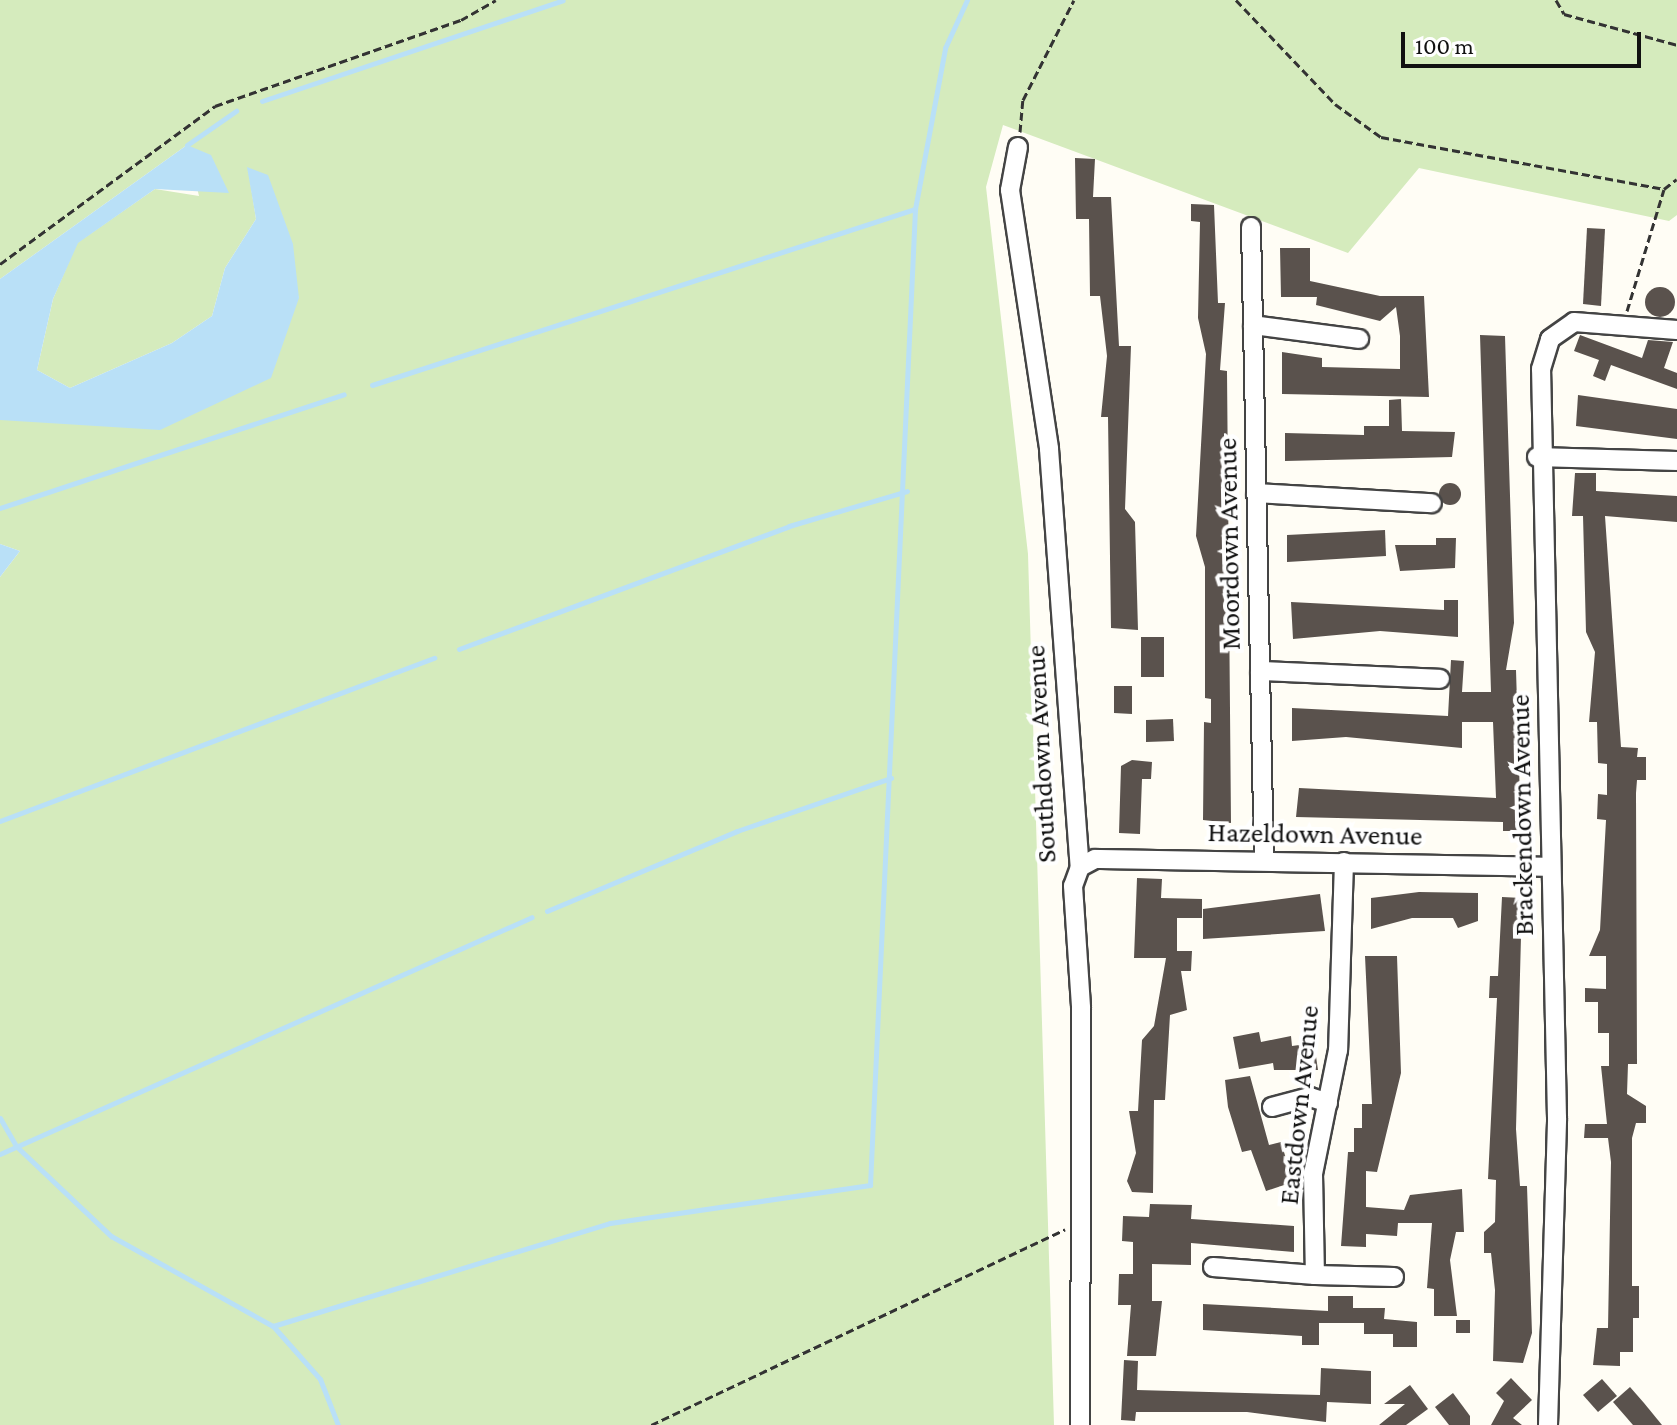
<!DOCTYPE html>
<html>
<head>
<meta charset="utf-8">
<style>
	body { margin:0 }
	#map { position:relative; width:1677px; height:1425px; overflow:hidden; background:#fffdf5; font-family:"Crimson Pro",serif }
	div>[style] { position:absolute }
	.green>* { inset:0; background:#d5ebbd }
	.water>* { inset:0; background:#b9e0f7 }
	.stream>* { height:5px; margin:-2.5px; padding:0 2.5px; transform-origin:2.5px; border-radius:2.5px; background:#b9e0f7 }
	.building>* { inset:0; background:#5a524d }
	.round { border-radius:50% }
	.path>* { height:3px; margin-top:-1.5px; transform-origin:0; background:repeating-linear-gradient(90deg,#333 0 8px,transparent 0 12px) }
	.roads { filter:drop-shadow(2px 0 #444) drop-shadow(-2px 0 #444) drop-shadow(0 2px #444) drop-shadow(0 -2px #444) }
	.minor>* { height:18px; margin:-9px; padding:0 9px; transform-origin:9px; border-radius:9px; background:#fff }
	span { translate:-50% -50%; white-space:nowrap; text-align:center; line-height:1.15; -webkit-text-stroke:8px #fff; paint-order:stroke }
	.street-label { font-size:28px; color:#111 }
	.scale { position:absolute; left:1401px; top:32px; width:240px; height:36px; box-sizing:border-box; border:4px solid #111; border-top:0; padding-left:10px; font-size:24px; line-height:28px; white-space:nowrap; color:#111; -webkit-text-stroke:6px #fff; paint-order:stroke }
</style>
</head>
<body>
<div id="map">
	<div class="green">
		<div style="clip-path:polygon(0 0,1677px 0,1677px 215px,1669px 221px,1419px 168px,1348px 253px,1003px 125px,986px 187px,1028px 554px,1054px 1425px,0 1425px,0 577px,20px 551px,0 544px,0 420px,299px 298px,248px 168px,256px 219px,225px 268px,212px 316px,172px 343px,70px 388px,37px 370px,53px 299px,77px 243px,155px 189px,199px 196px,187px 145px,0 279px)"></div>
	</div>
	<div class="water">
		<div style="clip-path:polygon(187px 145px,211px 155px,229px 193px,155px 189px,78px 243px,53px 299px,37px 370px,70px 388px,172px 343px,212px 316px,225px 268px,256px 219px,247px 167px,268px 175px,293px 244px,299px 298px,271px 378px,160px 430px,0 420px,0 279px)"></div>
		<div style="clip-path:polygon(0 544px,20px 551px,0 577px)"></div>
	</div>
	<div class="stream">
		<div style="left:262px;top:101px;width:317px;rotate:-18.5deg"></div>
		<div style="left:187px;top:145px;width:60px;rotate:-34.8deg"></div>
		<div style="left:372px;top:385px;width:571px;rotate:-17.96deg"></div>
		<div style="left:0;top:508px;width:362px;rotate:-18.3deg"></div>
		<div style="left:459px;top:649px;width:352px;rotate:-20.4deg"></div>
		<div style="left:789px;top:526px;width:123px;rotate:-16.5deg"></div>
		<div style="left:0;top:821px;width:464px;rotate:-20.6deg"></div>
		<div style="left:547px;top:911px;width:206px;rotate:-22.8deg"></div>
		<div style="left:737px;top:831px;width:163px;rotate:-19deg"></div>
		<div style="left:0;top:1118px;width:32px;rotate:60deg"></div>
		<div style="left:16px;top:1146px;width:131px;rotate:43.5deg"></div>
		<div style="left:111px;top:1236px;width:185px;rotate:29.1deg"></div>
		<div style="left:273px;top:1326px;width:71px;rotate:48.4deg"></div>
		<div style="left:320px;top:1379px;width:49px;rotate:68.6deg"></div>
		<div style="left:0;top:1154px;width:582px;rotate:-24.01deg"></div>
		<div style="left:273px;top:1326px;width:352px;rotate:-17deg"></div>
		<div style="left:610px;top:1223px;width:263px;rotate:-8.3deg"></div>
		<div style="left:870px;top:1185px;width:977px;rotate:-87.36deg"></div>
		<div style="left:915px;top:209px;width:164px;rotate:-79.4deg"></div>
		<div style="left:945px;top:48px;width:53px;rotate:-65.4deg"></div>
	</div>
	<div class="building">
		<div style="clip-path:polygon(1075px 158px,1095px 159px,1093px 197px,1111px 197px,1119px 346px,1131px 346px,1125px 509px,1135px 522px,1138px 630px,1111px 628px,1108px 417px,1101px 417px,1107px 356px,1100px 296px,1090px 296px,1089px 219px,1076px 219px)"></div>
		<div style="clip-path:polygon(1191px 204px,1214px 205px,1218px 303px,1225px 303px,1220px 370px,1227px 371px,1231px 823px,1203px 820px,1204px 722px,1211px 723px,1211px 699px,1205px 698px,1205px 567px,1196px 536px,1206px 354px,1198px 318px,1200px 222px,1191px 221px)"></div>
		<div style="clip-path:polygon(1587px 228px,1605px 229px,1601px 306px,1583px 304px)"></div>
		<div style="clip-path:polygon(1280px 248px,1310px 248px,1310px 281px,1380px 296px,1424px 296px,1429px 397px,1282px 394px,1282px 352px,1322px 358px,1322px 367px,1400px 369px,1400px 336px,1396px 307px,1380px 321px,1316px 305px,1317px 297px,1281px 297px)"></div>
		<div class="round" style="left:1645px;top:287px;width:30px;height:30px"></div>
		<div style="clip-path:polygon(1480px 335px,1505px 336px,1514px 623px,1506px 670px,1516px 670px,1521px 831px,1503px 831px,1503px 822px,1296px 817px,1299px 788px,1496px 798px,1493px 722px,1462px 722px,1462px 748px,1346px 737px,1292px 741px,1292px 708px,1448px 716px,1451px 660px,1464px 661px,1462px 692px,1491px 692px)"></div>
		<div style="clip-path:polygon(1580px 335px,1642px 358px,1648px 340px,1673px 342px,1664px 368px,1677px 373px,1677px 389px,1611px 365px,1605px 381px,1593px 376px,1599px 360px,1574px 351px)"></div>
		<div style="clip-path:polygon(1578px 395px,1677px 409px,1677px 439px,1576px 426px)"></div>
		<div style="clip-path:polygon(1401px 399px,1402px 431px,1455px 432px,1452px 457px,1285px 461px,1285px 433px,1364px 435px,1364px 426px,1389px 426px,1389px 400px)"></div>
		<div style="clip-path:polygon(1575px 473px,1596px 473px,1596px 491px,1677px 496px,1677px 522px,1605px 516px,1621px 747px,1638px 748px,1637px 757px,1646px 757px,1646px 780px,1637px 780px,1636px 793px,1637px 1064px,1628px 1064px,1627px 1094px,1646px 1106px,1646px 1123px,1636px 1123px,1632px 1138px,1632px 1286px,1639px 1286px,1639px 1318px,1633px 1318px,1633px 1352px,1620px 1352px,1620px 1366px,1593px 1365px,1597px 1328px,1608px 1328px,1611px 1162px,1608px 1138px,1584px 1138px,1585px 1124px,1607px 1124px,1601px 1066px,1609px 1066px,1609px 1033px,1598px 1033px,1598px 1002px,1585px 1002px,1585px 988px,1606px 989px,1606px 956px,1589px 956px,1600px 930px,1606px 820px,1597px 819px,1598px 794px,1607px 795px,1607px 764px,1598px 763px,1597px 722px,1589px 722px,1595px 652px,1586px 632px,1583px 516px,1572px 516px)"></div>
		<div class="round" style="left:1439px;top:483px;width:22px;height:22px"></div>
		<div style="clip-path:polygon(1385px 530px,1386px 556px,1287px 562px,1287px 535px)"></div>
		<div style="clip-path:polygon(1436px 538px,1456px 538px,1455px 568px,1400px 571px,1395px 545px,1436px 545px)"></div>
		<div style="clip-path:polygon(1444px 600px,1458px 600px,1458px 637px,1380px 631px,1293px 639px,1291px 602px,1444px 610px)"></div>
		<div style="clip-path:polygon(1141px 637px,1164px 637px,1164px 677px,1141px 677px)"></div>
		<div style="clip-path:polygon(1114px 686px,1132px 686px,1132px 714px,1114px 713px)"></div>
		<div style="clip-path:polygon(1173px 719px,1174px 741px,1146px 742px,1146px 720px)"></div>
		<div style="clip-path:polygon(1132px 760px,1152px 762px,1151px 779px,1142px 779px,1140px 834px,1119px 833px,1121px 766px)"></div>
		<div style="clip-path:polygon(1137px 878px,1162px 879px,1161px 898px,1202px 899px,1202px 918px,1177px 918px,1177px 951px,1192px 951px,1191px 971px,1181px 971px,1187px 1010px,1170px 1015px,1165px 1100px,1154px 1100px,1153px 1193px,1132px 1192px,1127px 1181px,1136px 1153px,1129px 1111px,1138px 1111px,1142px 1040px,1154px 1026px,1166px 958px,1134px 958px)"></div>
		<div style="clip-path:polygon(1419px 892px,1478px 893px,1478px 921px,1458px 928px,1453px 918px,1412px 918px,1371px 929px,1371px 898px)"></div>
		<div style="clip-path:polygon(1320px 894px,1325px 931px,1203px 939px,1203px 909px)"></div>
		<div style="clip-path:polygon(1502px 897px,1522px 898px,1516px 1129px,1520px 1186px,1527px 1186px,1532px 1333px,1523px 1363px,1493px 1361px,1495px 1290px,1491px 1253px,1484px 1253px,1484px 1232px,1495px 1222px,1496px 1180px,1488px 1179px,1497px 998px,1489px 998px,1490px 976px,1498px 976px)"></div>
		<div style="clip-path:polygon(1365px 956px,1397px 956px,1401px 1073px,1377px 1172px,1366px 1171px,1366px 1207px,1404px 1210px,1410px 1195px,1462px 1189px,1464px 1232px,1456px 1232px,1450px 1260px,1457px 1316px,1434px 1316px,1434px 1289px,1427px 1288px,1432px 1223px,1398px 1223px,1397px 1236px,1366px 1234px,1366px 1247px,1341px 1246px,1348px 1152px,1354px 1152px,1354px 1128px,1362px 1128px,1362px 1104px,1372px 1104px)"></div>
		<div style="clip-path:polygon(1259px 1032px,1261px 1042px,1291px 1036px,1292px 1046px,1314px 1043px,1318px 1070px,1274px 1070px,1273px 1063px,1239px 1069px,1233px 1037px)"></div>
		<div style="clip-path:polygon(1250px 1076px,1269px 1145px,1281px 1142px,1293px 1182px,1266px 1191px,1251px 1150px,1242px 1152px,1228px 1107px,1225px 1080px)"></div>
		<div style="clip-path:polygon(1150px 1204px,1192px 1205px,1191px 1219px,1294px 1226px,1294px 1252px,1191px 1243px,1191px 1265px,1152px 1264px,1152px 1301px,1162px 1301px,1156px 1356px,1127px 1356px,1131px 1305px,1118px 1305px,1119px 1274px,1133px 1274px,1133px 1242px,1122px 1241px,1123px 1216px,1149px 1217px)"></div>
		<div style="clip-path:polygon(1328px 1296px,1353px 1296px,1353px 1308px,1385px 1308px,1384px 1319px,1417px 1322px,1417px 1347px,1393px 1347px,1393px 1334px,1364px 1334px,1364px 1323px,1319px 1323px,1319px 1345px,1302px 1345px,1302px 1336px,1203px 1330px,1203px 1304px,1328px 1311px)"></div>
		<div style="clip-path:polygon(1456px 1320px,1470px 1320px,1470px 1333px,1456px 1333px)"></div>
		<div style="clip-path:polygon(1124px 1360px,1138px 1361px,1137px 1390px,1320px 1395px,1321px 1368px,1371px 1371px,1371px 1404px,1327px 1402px,1326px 1422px,1247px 1412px,1136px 1412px,1135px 1421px,1121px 1420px)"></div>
		<div style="clip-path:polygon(1511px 1378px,1532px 1400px,1513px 1418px,1522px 1425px,1491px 1425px,1504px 1401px,1496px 1393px)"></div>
		<div style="clip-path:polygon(1602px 1379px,1617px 1396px,1598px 1412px,1583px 1395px)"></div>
		<div style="clip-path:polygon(1410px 1385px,1428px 1409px,1406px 1425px,1379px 1425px,1405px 1404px,1384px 1404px)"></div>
		<div style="clip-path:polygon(1630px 1387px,1644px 1403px,1662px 1425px,1633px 1425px,1613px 1402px)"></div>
		<div style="clip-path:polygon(1453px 1393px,1470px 1416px,1470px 1425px,1449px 1425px,1435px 1407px)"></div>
	</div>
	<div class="path">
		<div style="left:1236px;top:0;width:144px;rotate:46.4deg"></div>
		<div style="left:1335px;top:104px;width:57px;rotate:35.7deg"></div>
		<div style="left:1381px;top:137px;width:288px;rotate:10.4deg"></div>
		<div style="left:1556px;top:0;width:16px;rotate:60deg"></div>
		<div style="left:1564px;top:14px;width:117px;rotate:15.3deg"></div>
		<div style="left:1020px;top:132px;width:32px;rotate:-85deg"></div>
		<div style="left:1023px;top:100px;width:112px;rotate:-63deg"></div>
		<div style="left:0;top:264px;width:267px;rotate:-36.3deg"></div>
		<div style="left:215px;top:106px;width:261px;rotate:-19.3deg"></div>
		<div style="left:461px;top:20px;width:40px;rotate:-29.7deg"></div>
		<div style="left:1627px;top:311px;width:127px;rotate:-73.1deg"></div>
		<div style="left:1664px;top:189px;width:16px;rotate:-38deg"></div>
		<div style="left:651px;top:1425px;width:458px;rotate:-25.3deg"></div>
	</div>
	<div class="roads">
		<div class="minor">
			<div style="left:1018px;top:147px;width:44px;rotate:100.5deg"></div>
			<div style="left:1010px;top:190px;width:262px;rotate:81.4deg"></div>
			<div style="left:1049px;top:449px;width:419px;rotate:85.8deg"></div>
			<div style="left:1080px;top:867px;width:20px;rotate:110deg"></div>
			<div style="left:1073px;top:886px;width:122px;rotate:86.2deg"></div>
			<div style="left:1081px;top:1008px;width:417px;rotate:90.1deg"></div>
			<div style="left:1251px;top:227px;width:634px;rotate:88.83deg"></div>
			<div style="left:1253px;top:325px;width:107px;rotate:7.5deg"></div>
			<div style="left:1537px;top:457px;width:140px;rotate:1.6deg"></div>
			<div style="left:1256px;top:493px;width:176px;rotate:3.3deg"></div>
			<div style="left:1260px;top:671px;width:180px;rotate:2.5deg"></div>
			<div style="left:1344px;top:862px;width:188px;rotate:91.8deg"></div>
			<div style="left:1338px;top:1050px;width:126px;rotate:101.4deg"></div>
			<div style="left:1313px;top:1174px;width:101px;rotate:88.9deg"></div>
			<div style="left:1315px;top:1275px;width:79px;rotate:1.5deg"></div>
			<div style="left:1080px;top:867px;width:17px;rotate:-28deg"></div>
			<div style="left:1095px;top:859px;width:455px;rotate:1deg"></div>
			<div style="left:1272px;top:1107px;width:39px;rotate:-15deg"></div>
			<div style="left:1310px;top:1097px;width:19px;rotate:18deg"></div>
			<div style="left:1213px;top:1267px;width:102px;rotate:4.5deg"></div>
			<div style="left:1548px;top:1425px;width:307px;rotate:-88.3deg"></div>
			<div style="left:1557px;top:1118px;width:749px;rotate:-91.22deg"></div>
			<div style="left:1541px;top:369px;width:31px;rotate:-73deg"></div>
			<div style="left:1550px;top:339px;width:29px;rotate:-35deg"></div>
			<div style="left:1574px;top:322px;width:103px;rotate:4.4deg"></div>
		</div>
	</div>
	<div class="street-label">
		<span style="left:1229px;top:544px;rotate:-91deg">Moordown Avenue</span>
		<span style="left:1041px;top:754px;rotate:-93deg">Southdown Avenue</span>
		<span style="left:1522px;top:815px;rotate:-91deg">Brackendown Avenue</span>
		<span style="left:1315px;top:834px;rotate:1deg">Hazeldown Avenue</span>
		<span style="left:1299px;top:1105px;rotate:-84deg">Eastdown Avenue</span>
	</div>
	<div class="scale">100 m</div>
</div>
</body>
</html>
